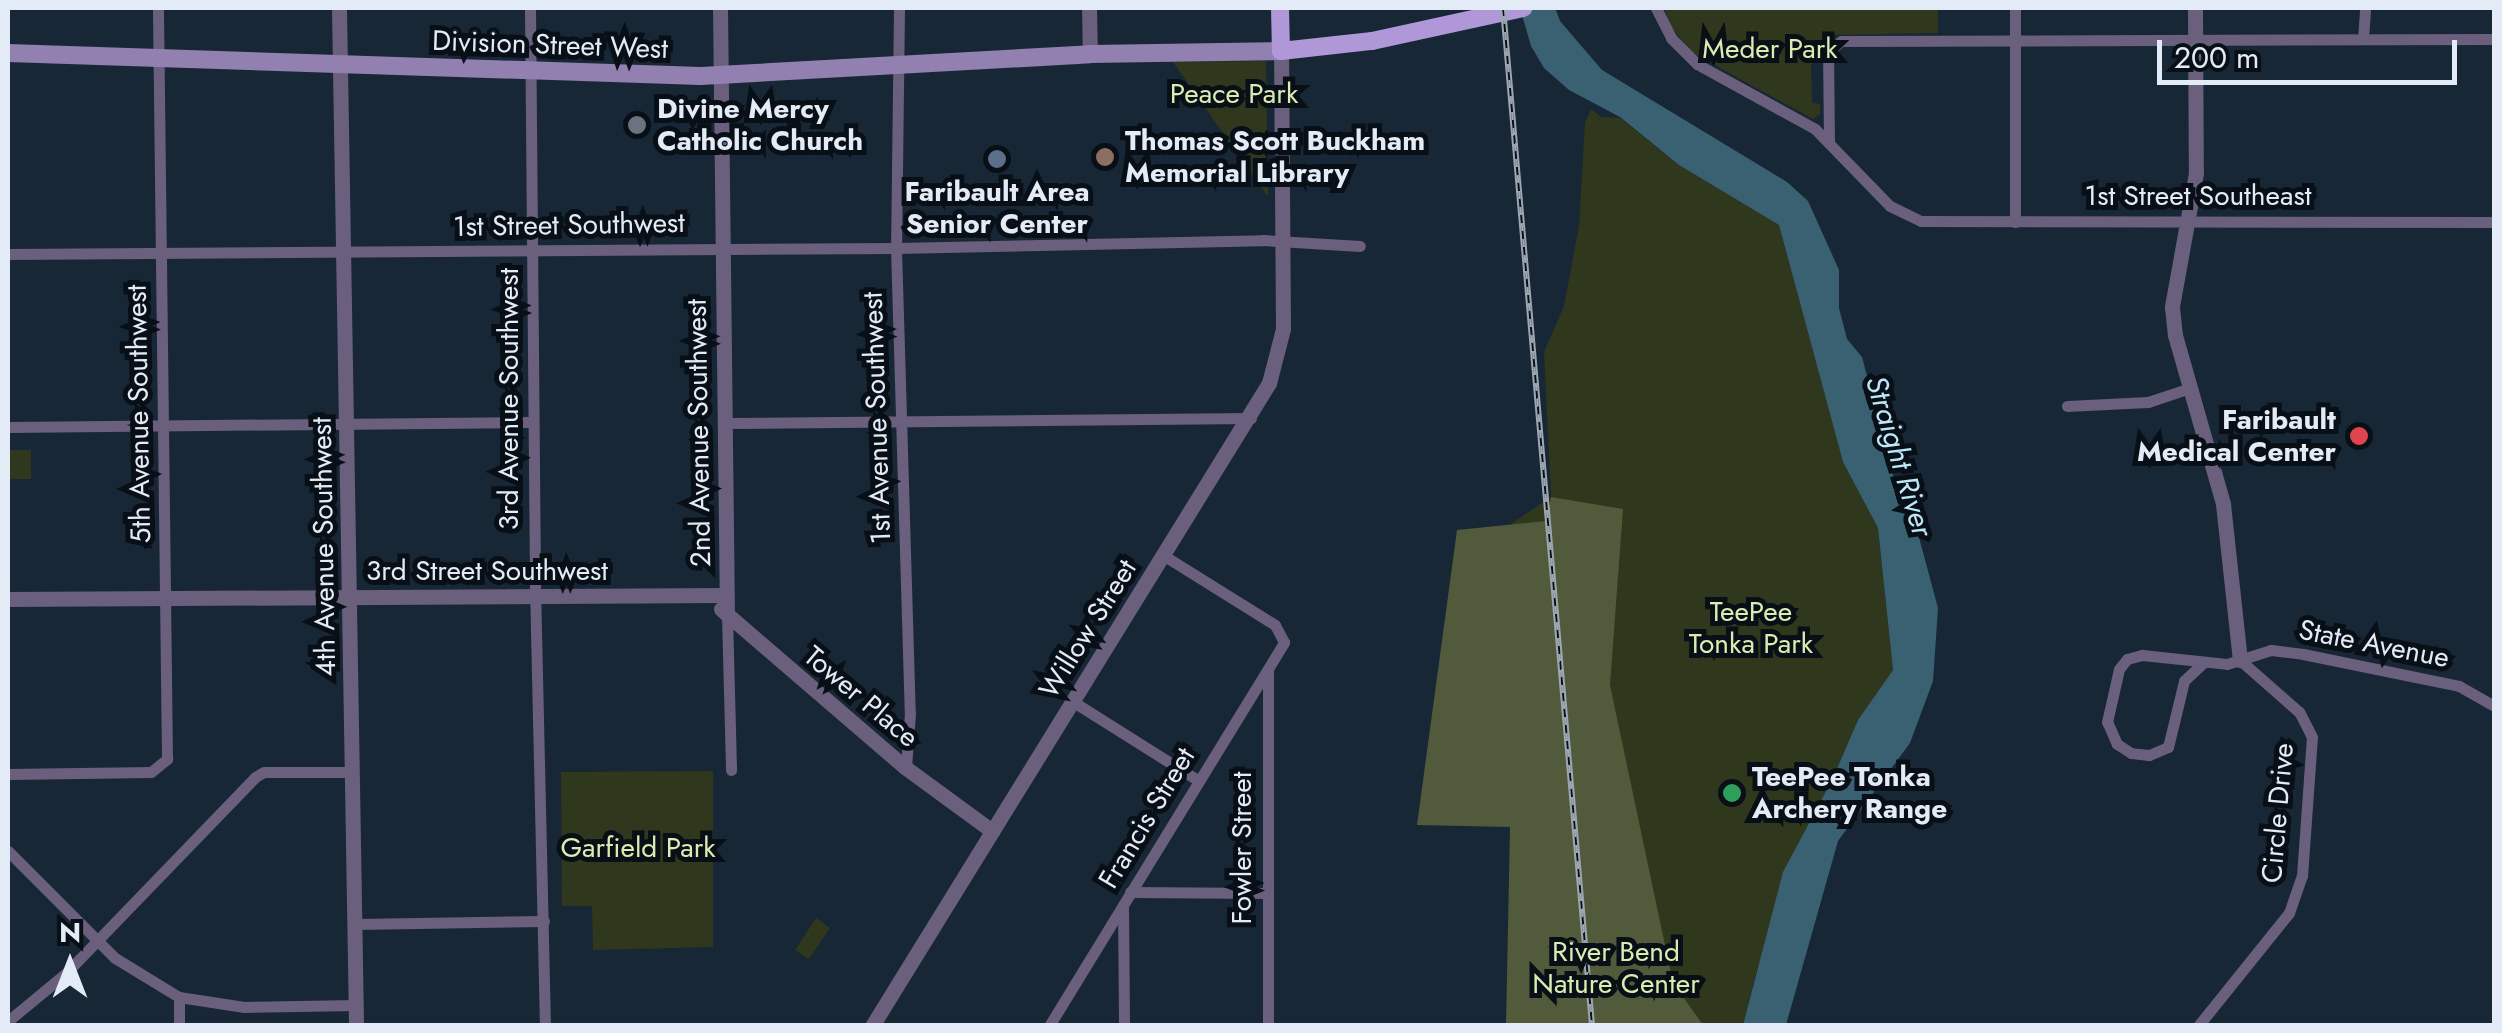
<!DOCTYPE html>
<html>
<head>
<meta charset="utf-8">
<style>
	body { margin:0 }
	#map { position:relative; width:2502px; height:1033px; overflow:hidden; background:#182735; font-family:Jost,sans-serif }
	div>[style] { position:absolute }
	.green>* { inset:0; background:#2f371c }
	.forest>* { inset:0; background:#515b3b }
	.water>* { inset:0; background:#3a6171 }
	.minor>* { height:11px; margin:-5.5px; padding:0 5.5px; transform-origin:5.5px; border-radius:5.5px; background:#6b5f7e }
	.tertiary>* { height:15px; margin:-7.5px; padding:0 7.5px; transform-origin:7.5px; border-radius:7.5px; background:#6b5f7e }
	.secondary>* { height:18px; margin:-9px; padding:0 9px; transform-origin:9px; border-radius:9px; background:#9280b1 }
	.primary>* { height:18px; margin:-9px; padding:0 9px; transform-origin:9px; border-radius:9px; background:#b098d8 }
	.rail>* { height:6px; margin-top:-3px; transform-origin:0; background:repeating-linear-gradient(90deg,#090f16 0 8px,#9ca7b3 0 16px); box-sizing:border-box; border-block:2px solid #9ca7b3 }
	.dots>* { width:28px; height:28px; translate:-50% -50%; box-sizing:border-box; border:5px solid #090f16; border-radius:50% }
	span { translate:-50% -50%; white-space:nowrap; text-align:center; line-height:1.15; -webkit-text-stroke:10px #090f16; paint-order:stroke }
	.street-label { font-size:28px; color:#e3ecf6 }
	.park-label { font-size:28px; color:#daecb1 }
	.poi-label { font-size:28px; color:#e3ecf6; font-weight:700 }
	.left { translate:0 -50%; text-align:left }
	.right { translate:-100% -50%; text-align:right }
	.water-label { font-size:30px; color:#bde6f7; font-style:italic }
	.frame { position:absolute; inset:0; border:10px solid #e3ecf6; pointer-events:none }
	.north { position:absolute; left:20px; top:913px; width:100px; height:100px; -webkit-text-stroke:8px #090f16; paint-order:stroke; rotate:0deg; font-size:28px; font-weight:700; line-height:40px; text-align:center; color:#e3ecf6 }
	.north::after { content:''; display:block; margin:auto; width:35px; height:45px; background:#e3ecf6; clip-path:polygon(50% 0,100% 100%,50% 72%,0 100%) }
	.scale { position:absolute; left:2157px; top:40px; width:300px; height:45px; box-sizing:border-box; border:5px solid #e3ecf6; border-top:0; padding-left:12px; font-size:30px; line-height:35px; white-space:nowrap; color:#e3ecf6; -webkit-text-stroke:8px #090f16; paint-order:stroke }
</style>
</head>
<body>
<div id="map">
	<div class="green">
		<div style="clip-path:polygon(1664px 8px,1938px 8px,1938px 33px,1831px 35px,1820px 47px,1819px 62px,1811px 64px,1812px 103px,1820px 104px,1820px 114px,1813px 119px,1691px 52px,1671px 26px)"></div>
		<div style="clip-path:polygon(1266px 61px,1268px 197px,1173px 62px)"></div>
		<div style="clip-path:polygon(1591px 109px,1601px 117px,1620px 118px,1679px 165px,1779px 225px,1843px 462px,1878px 528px,1893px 670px,1858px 720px,1832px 780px,1755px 976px,1743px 1025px,1570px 1025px,1532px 769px,1512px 523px,1551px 497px,1544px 352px,1564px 306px,1579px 226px,1585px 122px)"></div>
		<div style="clip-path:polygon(8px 450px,31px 450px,31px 479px,8px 479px)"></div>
		<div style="clip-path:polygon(713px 771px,713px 947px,593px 950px,592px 906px,562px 906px,561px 772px)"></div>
		<div style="clip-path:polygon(816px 918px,830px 928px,809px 959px,795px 950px)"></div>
	</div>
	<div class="forest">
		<div style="clip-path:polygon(1551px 497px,1623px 509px,1610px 685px,1673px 983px,1703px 1025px,1506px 1025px,1510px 827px,1417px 825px,1457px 530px,1547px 521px)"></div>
	</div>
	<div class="water">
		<div style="clip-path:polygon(1520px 8px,1555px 8px,1560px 21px,1602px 70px,1787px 182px,1808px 201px,1839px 270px,1839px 308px,1847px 339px,1862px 357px,1898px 494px,1917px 530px,1938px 608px,1933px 681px,1910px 743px,1838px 841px,1786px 1025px,1743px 1025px,1783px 872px,1832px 780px,1858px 720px,1893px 670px,1878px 528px,1843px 462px,1779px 225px,1679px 165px,1620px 117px,1569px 90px,1544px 68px,1531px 46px)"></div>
	</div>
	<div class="minor">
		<div style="left:530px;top:8px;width:578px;rotate:89.5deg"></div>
		<div style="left:535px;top:586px;width:440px;rotate:88.7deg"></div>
		<div style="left:899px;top:8px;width:240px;rotate:90.7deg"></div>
		<div style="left:896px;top:248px;width:465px;rotate:88.3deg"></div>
		<div style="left:910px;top:713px;width:55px;rotate:94.2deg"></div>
		<div style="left:1656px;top:8px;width:34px;rotate:63deg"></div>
		<div style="left:1671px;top:38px;width:37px;rotate:45deg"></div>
		<div style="left:1697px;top:64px;width:135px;rotate:28.8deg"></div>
		<div style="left:1815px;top:129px;width:107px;rotate:45.8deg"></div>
		<div style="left:1890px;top:206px;width:34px;rotate:26deg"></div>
		<div style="left:1921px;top:221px;width:573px;rotate:0.1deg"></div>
		<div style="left:2015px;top:8px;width:214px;rotate:90deg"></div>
		<div style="left:2363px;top:39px;width:31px;rotate:-86deg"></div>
		<div style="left:1829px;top:143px;width:91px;rotate:-90.6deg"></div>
		<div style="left:1828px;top:52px;width:17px;rotate:-40deg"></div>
		<div style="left:1841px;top:41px;width:653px;rotate:-0.18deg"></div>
		<div style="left:8px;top:254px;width:888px;rotate:-0.39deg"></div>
		<div style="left:896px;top:248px;width:367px;rotate:-1.2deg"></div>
		<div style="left:1263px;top:240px;width:97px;rotate:3.5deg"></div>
		<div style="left:2067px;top:406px;width:81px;rotate:-2.8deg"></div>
		<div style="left:2148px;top:402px;width:44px;rotate:-18.4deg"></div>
		<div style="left:725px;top:423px;width:526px;rotate:-0.54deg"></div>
		<div style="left:8px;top:427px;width:525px;rotate:-0.55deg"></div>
		<div style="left:727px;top:615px;width:155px;rotate:88.5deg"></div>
		<div style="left:2203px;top:663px;width:26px;rotate:137deg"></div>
		<div style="left:2184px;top:681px;width:68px;rotate:103.6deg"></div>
		<div style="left:2168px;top:747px;width:21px;rotate:157deg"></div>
		<div style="left:2149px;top:755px;width:18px;rotate:-174deg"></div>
		<div style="left:2131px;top:753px;width:17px;rotate:-147deg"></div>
		<div style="left:2117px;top:744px;width:24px;rotate:-114deg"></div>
		<div style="left:2107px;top:722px;width:54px;rotate:-77.2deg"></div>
		<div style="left:2119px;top:669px;width:13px;rotate:-51deg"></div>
		<div style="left:2127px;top:659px;width:16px;rotate:-15deg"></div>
		<div style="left:2142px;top:655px;width:85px;rotate:6deg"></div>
		<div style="left:2227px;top:664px;width:46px;rotate:-17.7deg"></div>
		<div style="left:2271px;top:650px;width:32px;rotate:7deg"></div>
		<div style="left:2303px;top:654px;width:159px;rotate:11.6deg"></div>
		<div style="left:2459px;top:686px;width:40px;rotate:29.7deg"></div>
		<div style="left:1268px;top:670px;width:356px;rotate:90deg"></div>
		<div style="left:1072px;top:701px;width:150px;rotate:32.2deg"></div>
		<div style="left:8px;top:774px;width:143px;rotate:-0.8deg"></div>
		<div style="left:151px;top:772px;width:21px;rotate:-39deg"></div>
		<div style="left:167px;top:759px;width:751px;rotate:-90.69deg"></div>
		<div style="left:8px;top:851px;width:151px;rotate:45deg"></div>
		<div style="left:115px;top:958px;width:75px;rotate:31.4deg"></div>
		<div style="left:179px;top:997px;width:66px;rotate:8.7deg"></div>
		<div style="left:244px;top:1007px;width:112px;rotate:-1deg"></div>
		<div style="left:1130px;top:892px;width:137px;rotate:0.4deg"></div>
		<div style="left:1123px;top:905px;width:121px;rotate:89.5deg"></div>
		<div style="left:356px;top:924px;width:188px;rotate:-0.9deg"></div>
		<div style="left:179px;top:997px;width:29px;rotate:90deg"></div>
		<div style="left:8px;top:1021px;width:75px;rotate:-39.6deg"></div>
		<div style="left:66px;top:973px;width:272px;rotate:-46deg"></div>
		<div style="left:255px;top:777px;width:10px;rotate:-29deg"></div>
		<div style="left:264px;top:772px;width:89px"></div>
		<div style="left:1049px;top:1026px;width:450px;rotate:-58.5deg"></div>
		<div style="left:1284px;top:642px;width:19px;rotate:-118deg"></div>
		<div style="left:1275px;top:625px;width:132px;rotate:-148deg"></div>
		<div style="left:2198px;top:1026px;width:145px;rotate:-51.2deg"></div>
		<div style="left:2289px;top:913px;width:39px;rotate:-71deg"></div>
		<div style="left:2302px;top:876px;width:139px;rotate:-85.9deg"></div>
		<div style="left:2312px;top:737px;width:28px;rotate:-117deg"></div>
		<div style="left:2299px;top:712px;width:79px;rotate:-138.6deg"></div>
	</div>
	<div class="tertiary">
		<div style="left:339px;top:8px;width:1018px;rotate:89.04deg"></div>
		<div style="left:720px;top:8px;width:607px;rotate:89.34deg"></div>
		<div style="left:1089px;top:8px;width:46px;rotate:88.8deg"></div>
		<div style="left:2195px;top:8px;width:165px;rotate:89.7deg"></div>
		<div style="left:2196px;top:173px;width:136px;rotate:100.2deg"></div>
		<div style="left:2172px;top:307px;width:28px;rotate:84deg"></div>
		<div style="left:2175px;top:335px;width:176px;rotate:74.1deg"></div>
		<div style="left:2223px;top:504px;width:157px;rotate:83.8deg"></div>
		<div style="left:8px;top:599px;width:718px;rotate:-0.32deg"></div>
		<div style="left:721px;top:609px;width:244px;rotate:40.7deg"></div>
		<div style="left:906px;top:768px;width:107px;rotate:36.2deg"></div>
		<div style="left:872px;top:1026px;width:756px;rotate:-58.31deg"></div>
		<div style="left:1269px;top:383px;width:56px;rotate:-75.5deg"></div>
		<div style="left:1283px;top:329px;width:278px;rotate:-90.4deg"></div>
	</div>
	<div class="secondary">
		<div style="left:8px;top:53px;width:693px;rotate:1.9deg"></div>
		<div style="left:701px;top:76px;width:390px;rotate:-3.2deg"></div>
		<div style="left:1090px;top:54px;width:191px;rotate:-0.9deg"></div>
	</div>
	<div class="primary">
		<div style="left:1280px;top:8px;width:43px;rotate:88.7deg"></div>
		<div style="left:1281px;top:51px;width:92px;rotate:-6.3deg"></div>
		<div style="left:1372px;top:41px;width:155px;rotate:-12.3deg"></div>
	</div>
	<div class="rail">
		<div style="left:1503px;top:8px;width:1022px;rotate:85deg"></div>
	</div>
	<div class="dots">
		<div style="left:637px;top:125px;background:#6b7280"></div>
		<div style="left:1105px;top:157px;background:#8d6e63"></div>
		<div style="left:997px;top:159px;background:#5c6f8a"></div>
		<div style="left:2359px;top:436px;background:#e0444e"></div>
		<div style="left:1732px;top:793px;background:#2e9e5b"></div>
	</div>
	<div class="street-label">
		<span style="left:550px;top:45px;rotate:2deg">Division Street West</span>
		<span style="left:2198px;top:196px">1st Street Southeast</span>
		<span style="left:569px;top:225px;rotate:-1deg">1st Street Southwest</span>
		<span style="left:509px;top:399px;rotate:-90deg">3rd Avenue Southwest</span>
		<span style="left:139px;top:414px;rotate:-91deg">5th Avenue Southwest</span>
		<span style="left:877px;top:418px;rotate:-92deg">1st Avenue Southwest</span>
		<span style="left:699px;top:433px;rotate:-91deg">2nd Avenue Southwest</span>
		<span style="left:324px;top:547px;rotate:-91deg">4th Avenue Southwest</span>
		<span style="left:487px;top:571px">3rd Street Southwest</span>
		<span style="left:1088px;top:629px;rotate:-58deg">Willow Street</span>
		<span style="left:2374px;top:644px;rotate:11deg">State Avenue</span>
		<span style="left:861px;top:697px;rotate:40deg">Tower Place</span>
		<span style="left:2278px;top:813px;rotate:-85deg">Circle Drive</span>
		<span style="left:1147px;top:818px;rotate:-59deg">Francis Street</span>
		<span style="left:1242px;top:848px;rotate:-90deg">Fowler Street</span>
	</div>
	<div class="park-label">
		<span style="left:1770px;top:49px">Meder Park</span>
		<span style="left:1234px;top:94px">Peace Park</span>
		<span style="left:1751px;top:628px">TeePee<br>Tonka Park</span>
		<span style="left:638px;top:848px">Garfield Park</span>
		<span style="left:1616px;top:968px">River Bend<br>Nature Center</span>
	</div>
	<div class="poi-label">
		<span class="left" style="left:657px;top:125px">Divine Mercy<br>Catholic Church</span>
		<span class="left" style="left:1125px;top:157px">Thomas Scott Buckham<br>Memorial Library</span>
		<span style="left:997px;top:208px">Faribault Area<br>Senior Center</span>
		<span class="right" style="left:2336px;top:436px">Faribault<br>Medical Center</span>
		<span class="left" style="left:1752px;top:793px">TeePee Tonka<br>Archery Range</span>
	</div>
	<div class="water-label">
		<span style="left:1899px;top:456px;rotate:73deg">Straight River</span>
	</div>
	<div class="frame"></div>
	<div class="north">N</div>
	<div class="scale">200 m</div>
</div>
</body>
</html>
